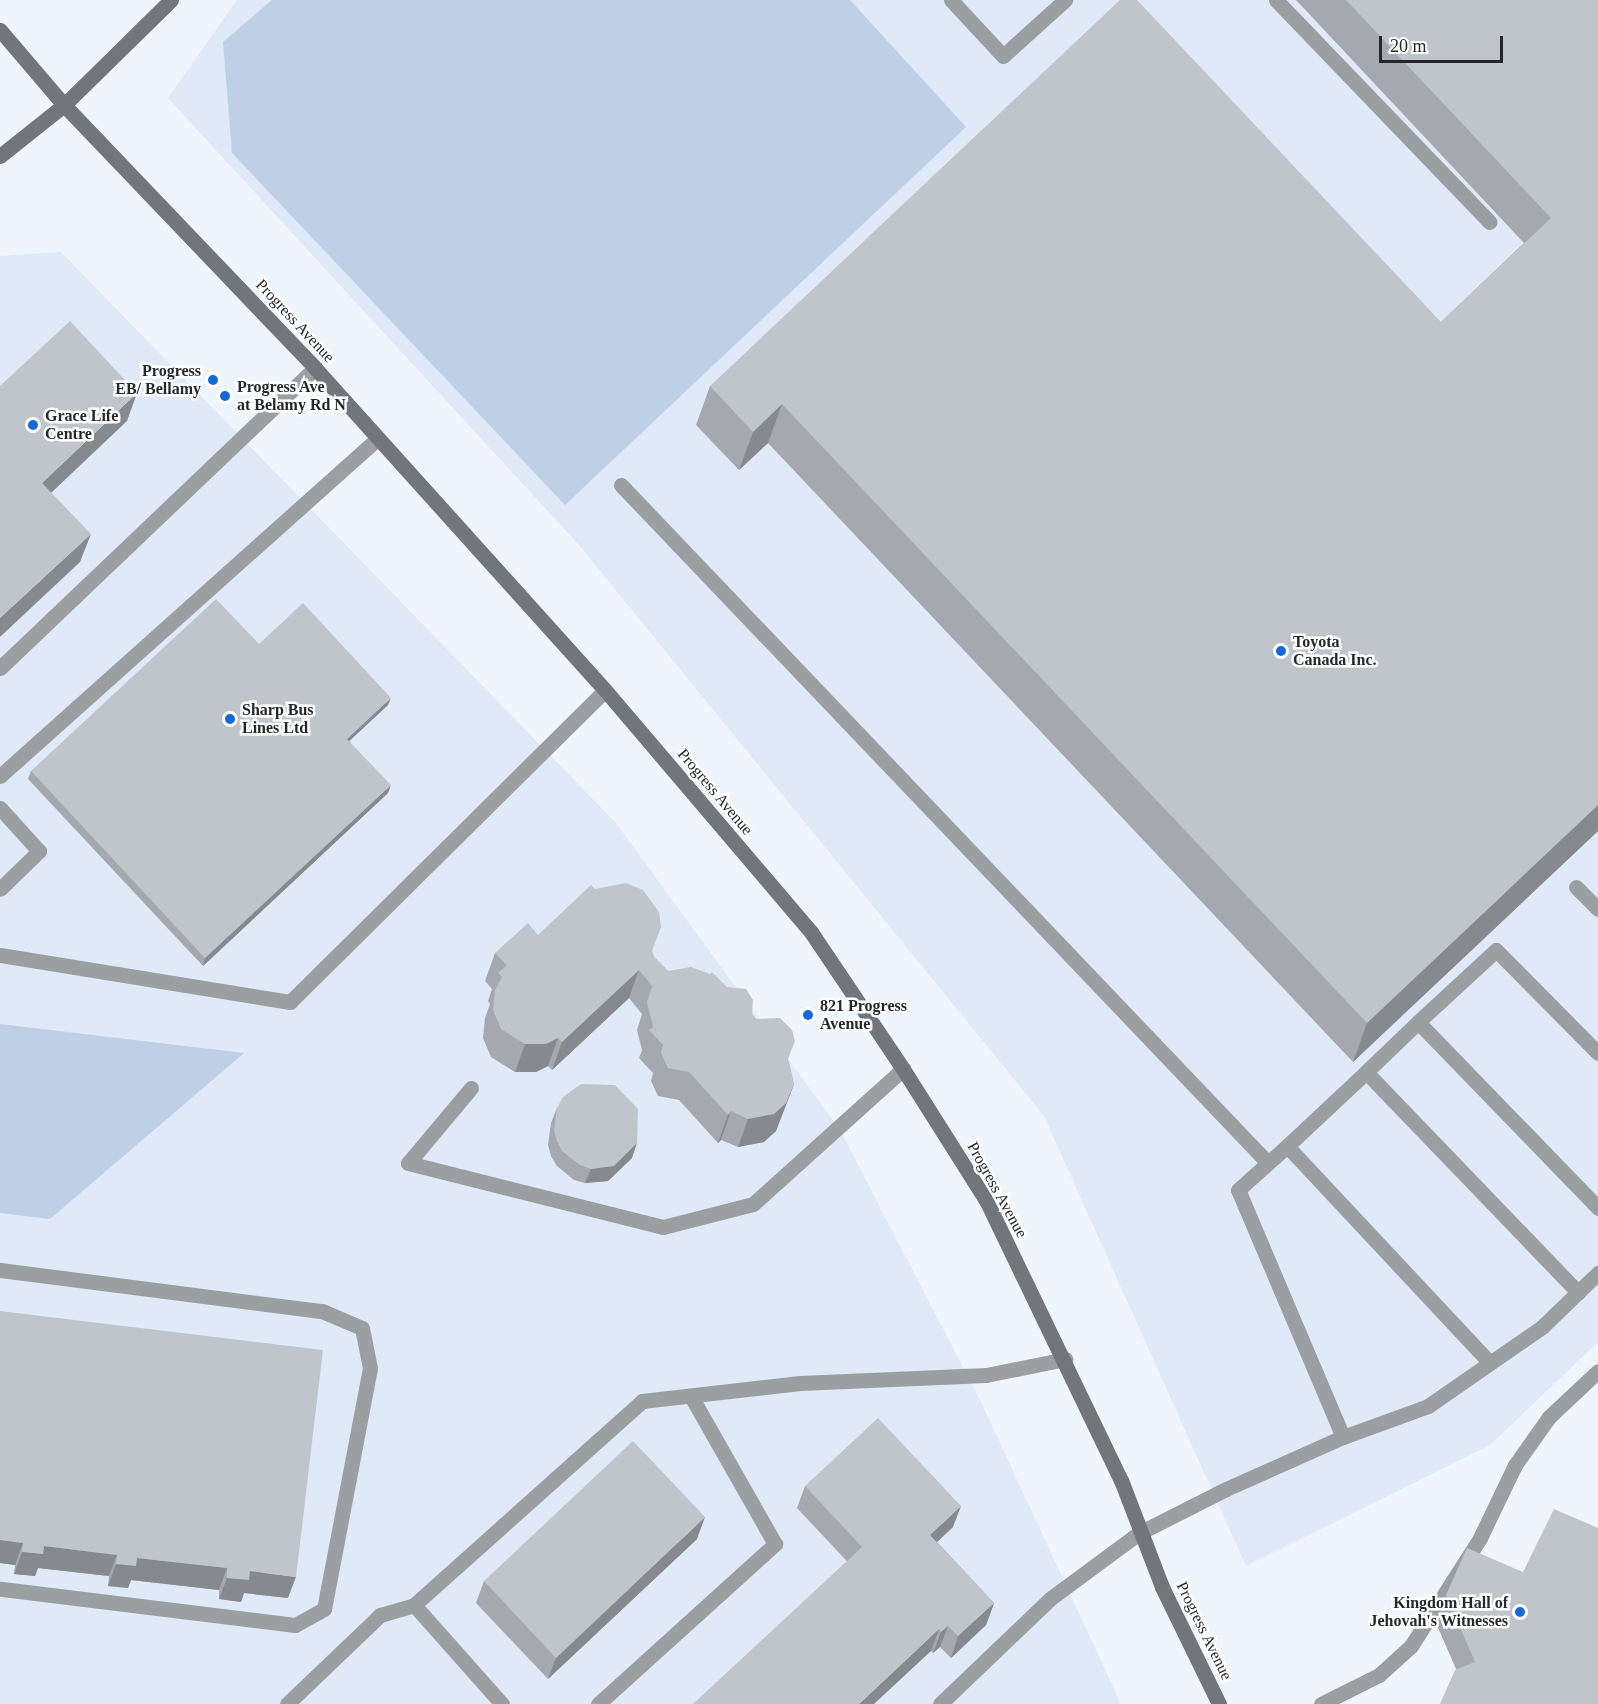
<!DOCTYPE html>
<html>
<head>
<meta charset="utf-8">
<style>
	body { margin:0 }
	#map { position:relative; width:1598px; height:1704px; overflow:hidden; background:#eff5fd; font-family:Georgia,serif }
	div>[style] { position:absolute }
	.built>* { inset:0; background:#dfe9f7 }
	.green>* { inset:0; background:#bfcfe5 }
	.lane>* { height:15px; margin:-7.5px; padding:0 7.5px; transform-origin:7.5px; border-radius:7.5px; background:#9c9fa2 }
	.secondary>* { height:15px; margin:-7.5px; padding:0 7.5px; transform-origin:7.5px; border-radius:7.5px; background:#72767a }
	.wall>* { inset:0; background:#a5a9af }
	.shaded-wall>* { inset:0; background:#868a8f }
	.building>* { inset:0; background:#c0c5cc }
	.dots>* { width:16px; height:16px; translate:-50% -50%; box-sizing:border-box; border:3px solid #fff; border-radius:50% }
	span { translate:-50% -50%; white-space:nowrap; text-align:center; line-height:1.15; -webkit-text-stroke:5px #fff; paint-order:stroke }
	.street-label { font-size:16px; color:#25272a }
	.poi-label { font-size:16px; color:#25272a; font-weight:700 }
	.right { translate:-100% -50%; text-align:right }
	.left { translate:0 -50%; text-align:left }
	.scale { position:absolute; left:1379px; top:36px; width:124px; height:27px; box-sizing:border-box; border:3px solid #25272a; border-top:0; padding-left:8px; font-size:18px; line-height:21px; white-space:nowrap; color:#25272a; -webkit-text-stroke:4px #fff; paint-order:stroke }
</style>
</head>
<body>
<div id="map">
	<div class="built">
		<div style="clip-path:polygon(237px 0,1598px 0,1598px 1342px,1490px 1445px,1246px 1566px,1044px 1116px,579px 545px,168px 98px)"></div>
		<div style="clip-path:polygon(61px 252px,616px 823px,840px 1130px,982px 1404px,1121px 1704px,0 1704px,0 256px)"></div>
	</div>
	<div class="green">
		<div style="clip-path:polygon(272px 0,850px 0,966px 127px,565px 505px,232px 153px,223px 42px)"></div>
		<div style="clip-path:polygon(0 1024px,244px 1053px,50px 1219px,0 1213px)"></div>
	</div>
	<div class="lane">
		<div style="left:951px;top:0;width:76px;rotate:47.1deg"></div>
		<div style="left:1003px;top:56px;width:84px;rotate:-42.1deg"></div>
		<div style="left:1276px;top:0;width:308px;rotate:46.1deg"></div>
		<div style="left:621px;top:485px;width:937px;rotate:46.34deg"></div>
		<div style="left:0;top:668px;width:435px;rotate:-43.6deg"></div>
		<div style="left:0;top:776px;width:507px;rotate:-41.8deg"></div>
		<div style="left:0;top:808px;width:58px;rotate:47.8deg"></div>
		<div style="left:39px;top:851px;width:54px;rotate:135.7deg"></div>
		<div style="left:1576px;top:887px;width:31px;rotate:45deg"></div>
		<div style="left:0;top:955px;width:294px;rotate:9.2deg"></div>
		<div style="left:290px;top:1002px;width:443px;rotate:-44.7deg"></div>
		<div style="left:1418px;top:1022px;width:106px;rotate:-42.7deg"></div>
		<div style="left:1496px;top:950px;width:145px;rotate:45.3deg"></div>
		<div style="left:1366px;top:1072px;width:72px;rotate:-43.9deg"></div>
		<div style="left:1418px;top:1022px;width:259px;rotate:45.9deg"></div>
		<div style="left:471px;top:1088px;width:98px;rotate:130deg"></div>
		<div style="left:408px;top:1163px;width:263px;rotate:14.1deg"></div>
		<div style="left:663px;top:1227px;width:93px;rotate:-14.3deg"></div>
		<div style="left:753px;top:1204px;width:202px;rotate:-42deg"></div>
		<div style="left:1287px;top:1146px;width:108px;rotate:-43.1deg"></div>
		<div style="left:1366px;top:1072px;width:306px;rotate:46.1deg"></div>
		<div style="left:0;top:1270px;width:325px;rotate:7.3deg"></div>
		<div style="left:322px;top:1311px;width:43px;rotate:23deg"></div>
		<div style="left:362px;top:1328px;width:41px;rotate:78.7deg"></div>
		<div style="left:370px;top:1368px;width:245px;rotate:100.8deg"></div>
		<div style="left:324px;top:1609px;width:33px;rotate:151deg"></div>
		<div style="left:295px;top:1625px;width:297px;rotate:-173deg"></div>
		<div style="left:1343px;top:1437px;width:268px;rotate:-113deg"></div>
		<div style="left:1238px;top:1190px;width:66px;rotate:-41.9deg"></div>
		<div style="left:1287px;top:1146px;width:297px;rotate:46.9deg"></div>
		<div style="left:287px;top:1704px;width:129px;rotate:-43.7deg"></div>
		<div style="left:380px;top:1615px;width:35px;rotate:-16deg"></div>
		<div style="left:502px;top:1704px;width:132px;rotate:-131.6deg"></div>
		<div style="left:414px;top:1605px;width:306px;rotate:-41.8deg"></div>
		<div style="left:642px;top:1401px;width:159px;rotate:-6.5deg"></div>
		<div style="left:800px;top:1383px;width:186px;rotate:-2.5deg"></div>
		<div style="left:986px;top:1375px;width:81px;rotate:-11.4deg"></div>
		<div style="left:598px;top:1704px;width:239px;rotate:-42.1deg"></div>
		<div style="left:775px;top:1544px;width:170px;rotate:-119.6deg"></div>
		<div style="left:940px;top:1704px;width:153px;rotate:-43.7deg"></div>
		<div style="left:1051px;top:1598px;width:109px;rotate:-36.5deg"></div>
		<div style="left:1139px;top:1533px;width:97px;rotate:-26.8deg"></div>
		<div style="left:1226px;top:1489px;width:128px;rotate:-24deg"></div>
		<div style="left:1343px;top:1437px;width:90px;rotate:-20deg"></div>
		<div style="left:1428px;top:1406px;width:139px;rotate:-34.7deg"></div>
		<div style="left:1542px;top:1327px;width:78px;rotate:-44deg"></div>
		<div style="left:1321px;top:1704px;width:65px;rotate:-26.6deg"></div>
		<div style="left:1379px;top:1675px;width:43px;rotate:-42.2deg"></div>
		<div style="left:1411px;top:1646px;width:128px;rotate:-57.4deg"></div>
		<div style="left:1480px;top:1538px;width:81px;rotate:-64.4deg"></div>
		<div style="left:1515px;top:1465px;width:59px;rotate:-54.7deg"></div>
		<div style="left:1549px;top:1417px;width:67px;rotate:-43.2deg"></div>
	</div>
	<div class="secondary">
		<div style="left:0;top:30px;width:99px;rotate:49.5deg"></div>
		<div style="left:64px;top:105px;width:364px;rotate:46.3deg"></div>
		<div style="left:315px;top:368px;width:433px;rotate:48deg"></div>
		<div style="left:605px;top:690px;width:318px;rotate:49.6deg"></div>
		<div style="left:811px;top:932px;width:165px;rotate:56.1deg"></div>
		<div style="left:903px;top:1069px;width:157px;rotate:57.7deg"></div>
		<div style="left:987px;top:1202px;width:309px;rotate:64.3deg"></div>
		<div style="left:1121px;top:1480px;width:115px;rotate:69deg"></div>
		<div style="left:1162px;top:1587px;width:130px;rotate:64deg"></div>
		<div style="left:0;top:156px;width:82px;rotate:-38.6deg"></div>
		<div style="left:64px;top:105px;width:150px;rotate:-44.5deg"></div>
	</div>
	<div class="wall">
		<div style="clip-path:polygon(1296px 0,1598px 0,1598px 831px,1353px 1062px,768px 443px,739px 470px,696px 425px,710px 386px,1441px 322px,1524px 243px)"></div>
		<div style="clip-path:polygon(259px 644px,388px 705px,349px 741px,388px 793px,203px 966px,28px 779px,31px 771px)"></div>
		<div style="clip-path:polygon(538px 935px,652px 951px,654px 957px,668px 971px,752px 1014px,788px 1060px,794px 1084px,776px 1131px,764px 1142px,738px 1147px,721px 1140px,718px 1143px,679px 1100px,658px 1096px,651px 1081px,653px 1073px,639px 1058px,642px 1050px,637px 1030px,642px 1014px,629px 998px,552px 1070px,548px 1066px,536px 1072px,515px 1072px,491px 1057px,483px 1038px,485px 1018px,490px 1004px,488px 1001px,492px 989px,485px 981px,495px 953px)"></div>
		<div style="clip-path:polygon(557px 1108px,632px 1158px,608px 1181px,585px 1183px,574px 1180px,557px 1166px,551px 1156px,548px 1145px,551px 1123px)"></div>
		<div style="clip-path:polygon(0 1311px,288px 1598px,244px 1593px,241px 1602px,219px 1599px,219px 1590px,131px 1580px,128px 1588px,108px 1586px,109px 1576px,38px 1568px,35px 1576px,14px 1574px,15px 1565px,0 1563px)"></div>
		<div style="clip-path:polygon(805px 1486px,953px 1527px,937px 1542px,994px 1603px,986px 1625px,951px 1658px,940px 1647px,933px 1653px,797px 1508px)"></div>
		<div style="clip-path:polygon(697px 1539px,548px 1679px,476px 1603px,484px 1581px)"></div>
		<div style="clip-path:polygon(1446px 1595px,1598px 1704px,1456px 1669px,1436px 1623px)"></div>
	</div>
	<div class="shaded-wall">
		<div style="clip-path:polygon(137px 393px,127px 421px,32px 511px,42px 483px)"></div>
		<div style="clip-path:polygon(782px 404px,768px 443px,739px 470px,753px 432px)"></div>
		<div style="clip-path:polygon(91px 534px,80px 562px,0 637px,0 618px)"></div>
		<div style="clip-path:polygon(391px 698px,388px 705px,344px 746px,347px 739px)"></div>
		<div style="clip-path:polygon(391px 785px,388px 793px,203px 966px,205px 958px)"></div>
		<div style="clip-path:polygon(1598px 805px,1598px 831px,1353px 1062px,1367px 1023px)"></div>
		<div style="clip-path:polygon(639px 970px,629px 998px,552px 1070px,562px 1042px)"></div>
		<div style="clip-path:polygon(558px 1038px,548px 1066px,536px 1072px,515px 1072px,525px 1044px)"></div>
		<div style="clip-path:polygon(794px 1084px,776px 1131px,764px 1142px,738px 1147px,748px 1119px)"></div>
		<div style="clip-path:polygon(731px 1111px,721px 1140px,718px 1143px,728px 1115px)"></div>
		<div style="clip-path:polygon(637px 1143px,632px 1158px,608px 1181px,585px 1183px,591px 1169px)"></div>
		<div style="clip-path:polygon(961px 1506px,953px 1527px,922px 1556px,930px 1535px)"></div>
		<div style="clip-path:polygon(705px 1517px,697px 1539px,548px 1679px,556px 1658px)"></div>
		<div style="clip-path:polygon(0 1540px,23px 1543px,15px 1565px,0 1563px)"></div>
		<div style="clip-path:polygon(44px 1546px,117px 1555px,109px 1576px,38px 1568px,35px 1576px,14px 1574px,22px 1552px)"></div>
		<div style="clip-path:polygon(137px 1558px,227px 1568px,219px 1590px,131px 1580px,128px 1588px,108px 1586px,116px 1564px)"></div>
		<div style="clip-path:polygon(250px 1571px,296px 1577px,288px 1598px,244px 1593px,241px 1602px,219px 1599px,227px 1578px)"></div>
		<div style="clip-path:polygon(994px 1603px,986px 1625px,951px 1658px,958px 1636px)"></div>
		<div style="clip-path:polygon(948px 1626px,940px 1647px,933px 1653px,941px 1632px)"></div>
		<div style="clip-path:polygon(939px 1629px,931px 1651px,874px 1704px,859px 1704px)"></div>
	</div>
	<div class="building">
		<div style="clip-path:polygon(1120px 0,1137px 0,1441px 322px,1551px 218px,1346px 0,1598px 0,1598px 805px,1367px 1023px,782px 404px,753px 432px,710px 386px)"></div>
		<div style="clip-path:polygon(70px 321px,137px 393px,42px 483px,91px 534px,0 618px,0 386px)"></div>
		<div style="clip-path:polygon(216px 599px,259px 644px,303px 603px,391px 698px,347px 739px,391px 785px,205px 958px,31px 771px)"></div>
		<div style="clip-path:polygon(626px 883px,643px 890px,659px 912px,661px 927px,652px 951px,654px 957px,668px 971px,691px 967px,710px 974px,712px 972px,727px 987px,746px 989px,753px 1000px,752px 1014px,756px 1019px,780px 1018px,792px 1030px,795px 1041px,788px 1059px,794px 1084px,786px 1103px,774px 1114px,748px 1119px,731px 1111px,728px 1115px,689px 1072px,668px 1068px,661px 1053px,663px 1045px,649px 1030px,653px 1027px,647px 1002px,652px 986px,639px 970px,562px 1042px,558px 1038px,546px 1044px,525px 1044px,501px 1029px,493px 1010px,495px 990px,502px 977px,498px 973px,507px 965px,495px 953px,528px 923px,538px 935px,591px 885px,595px 889px)"></div>
		<div style="clip-path:polygon(581px 1084px,615px 1085px,638px 1109px,637px 1143px,614px 1166px,591px 1169px,580px 1165px,562px 1151px,557px 1141px,554px 1130px,557px 1108px,563px 1097px)"></div>
		<div style="clip-path:polygon(0 1311px,323px 1350px,296px 1577px,250px 1571px,249px 1580px,227px 1578px,227px 1568px,137px 1558px,136px 1566px,116px 1564px,117px 1555px,44px 1546px,43px 1554px,22px 1552px,23px 1543px,0 1540px)"></div>
		<div style="clip-path:polygon(878px 1418px,961px 1506px,930px 1535px,994px 1603px,958px 1636px,948px 1626px,941px 1632px,939px 1629px,859px 1704px,693px 1704px,862px 1547px,805px 1486px)"></div>
		<div style="clip-path:polygon(633px 1441px,705px 1517px,556px 1658px,484px 1581px)"></div>
		<div style="clip-path:polygon(1554px 1509px,1598px 1528px,1598px 1704px,1440px 1704px,1455px 1670px,1475px 1662px,1446px 1595px,1467px 1548px,1523px 1572px)"></div>
	</div>
	<div class="dots">
		<div style="left:213px;top:380px;background:#1668d2"></div>
		<div style="left:225px;top:396px;background:#1668d2"></div>
		<div style="left:33px;top:425px;background:#1668d2"></div>
		<div style="left:1281px;top:651px;background:#1668d2"></div>
		<div style="left:230px;top:719px;background:#1668d2"></div>
		<div style="left:808px;top:1015px;background:#1668d2"></div>
		<div style="left:1520px;top:1612px;background:#1668d2"></div>
	</div>
	<div class="street-label">
		<span style="left:295px;top:321px;rotate:47deg">Progress Avenue</span>
		<span style="left:715px;top:792px;rotate:50deg">Progress Avenue</span>
		<span style="left:997px;top:1190px;rotate:61deg">Progress Avenue</span>
		<span style="left:1204px;top:1631px;rotate:64deg">Progress Avenue</span>
	</div>
	<div class="poi-label">
		<span class="right" style="left:201px;top:380px">Progress<br>EB/ Bellamy</span>
		<span class="left" style="left:237px;top:396px">Progress Ave<br>at Belamy Rd N</span>
		<span class="left" style="left:45px;top:425px">Grace Life<br>Centre</span>
		<span class="left" style="left:1293px;top:651px">Toyota<br>Canada Inc.</span>
		<span class="left" style="left:242px;top:719px">Sharp Bus<br>Lines Ltd</span>
		<span class="left" style="left:820px;top:1015px">821 Progress<br>Avenue</span>
		<span class="right" style="left:1508px;top:1612px">Kingdom Hall of<br>Jehovah's Witnesses</span>
	</div>
	<div class="scale">20 m</div>
</div>
</body>
</html>
